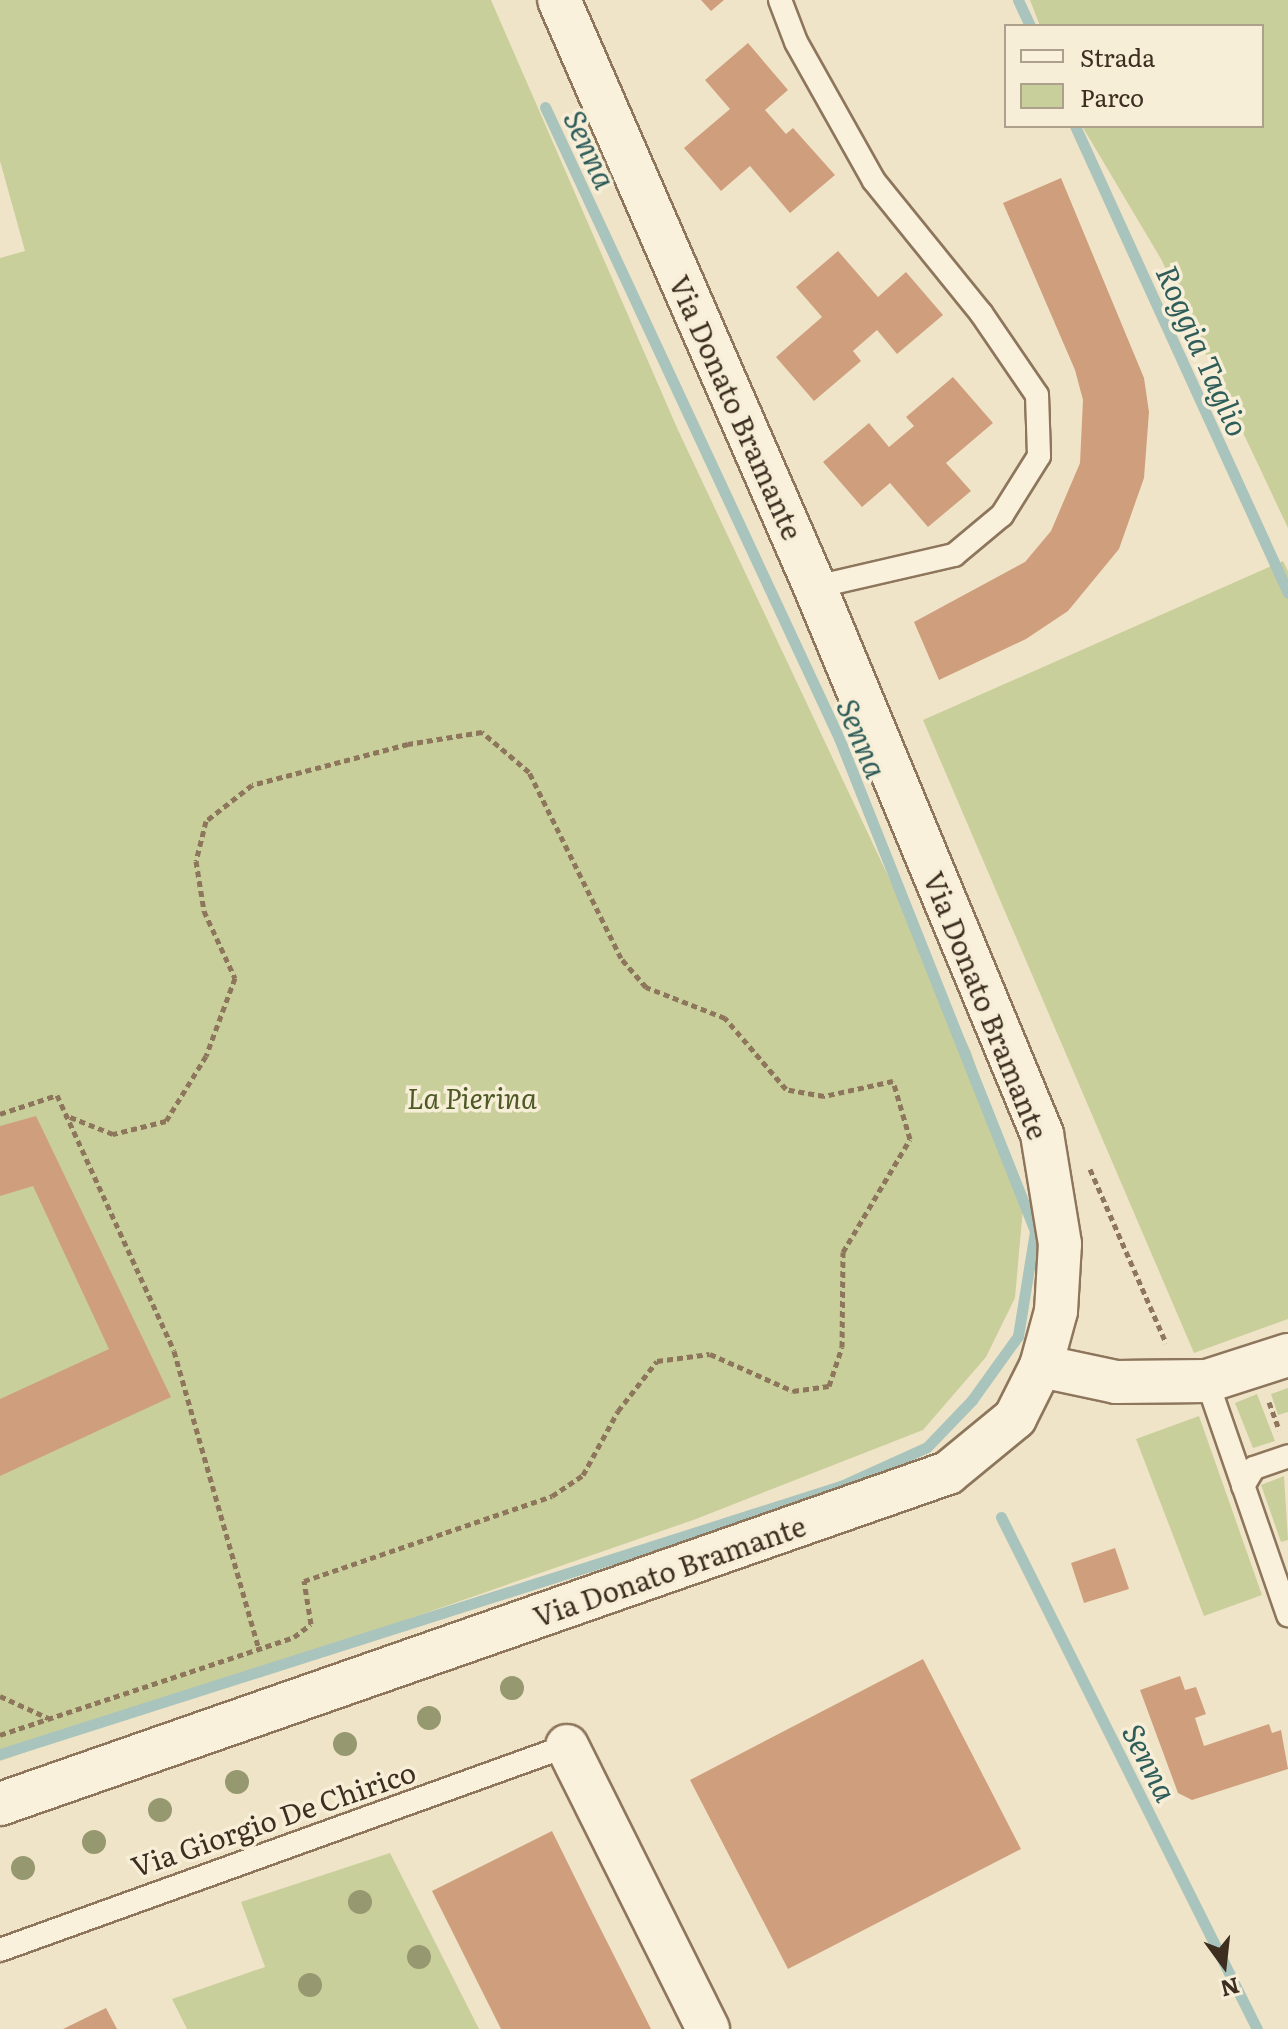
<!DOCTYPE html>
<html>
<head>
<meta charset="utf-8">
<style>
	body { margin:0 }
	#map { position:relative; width:1288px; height:2029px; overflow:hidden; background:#f0e4c8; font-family:Literata,serif }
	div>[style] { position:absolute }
	.green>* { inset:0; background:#c9cf9b }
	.stream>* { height:11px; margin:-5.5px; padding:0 5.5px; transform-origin:5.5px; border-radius:5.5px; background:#a9c4bc }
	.building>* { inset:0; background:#cf9f7d }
	.path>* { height:5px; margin-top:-2.5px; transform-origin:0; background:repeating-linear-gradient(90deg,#8d765c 0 6px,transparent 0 10px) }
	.roads { filter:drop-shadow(2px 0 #8d765c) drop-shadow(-2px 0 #8d765c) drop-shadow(0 2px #8d765c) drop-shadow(0 -2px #8d765c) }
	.lane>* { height:22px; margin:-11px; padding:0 11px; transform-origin:11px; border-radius:11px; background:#faf1dc }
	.street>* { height:42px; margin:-21px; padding:0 21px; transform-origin:21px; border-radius:21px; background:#faf1dc }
	.trees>* { width:24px; height:24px; margin:-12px; border-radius:50%; background:#96986f }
	span { translate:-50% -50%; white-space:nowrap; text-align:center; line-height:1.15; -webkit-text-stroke:7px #f7eed8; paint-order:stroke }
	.street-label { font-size:28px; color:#3d2e20 }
	.park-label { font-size:28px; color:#4d5a26; font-style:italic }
	.water-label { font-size:30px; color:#2f5d5a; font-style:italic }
	.legend { position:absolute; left:1004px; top:24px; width:260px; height:104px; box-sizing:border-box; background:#f7eed8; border:2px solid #ada18e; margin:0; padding:10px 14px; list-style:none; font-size:24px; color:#3d2e20 }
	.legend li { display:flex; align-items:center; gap:16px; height:40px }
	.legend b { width:40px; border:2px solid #ada18e }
	.north { position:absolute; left:1184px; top:1925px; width:80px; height:80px; -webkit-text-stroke:6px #f7eed8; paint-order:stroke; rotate:165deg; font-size:22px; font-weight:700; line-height:32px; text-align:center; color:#3d2e20 }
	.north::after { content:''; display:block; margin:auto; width:28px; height:36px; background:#3d2e20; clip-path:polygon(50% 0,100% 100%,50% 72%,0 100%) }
</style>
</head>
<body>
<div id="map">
	<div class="green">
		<div style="clip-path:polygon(0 0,491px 0,678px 430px,971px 1052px,1023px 1208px,1015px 1298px,986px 1357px,923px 1430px,696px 1519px,0 1761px,0 258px,25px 251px,0 161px)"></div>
		<div style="clip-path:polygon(1030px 0,1288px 0,1288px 528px,1161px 259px,1082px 126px,1262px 126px,1262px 26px,1040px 26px)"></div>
		<div style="clip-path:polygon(1283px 561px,1288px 571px,1288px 1319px,1194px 1353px,923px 720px)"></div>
		<div style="clip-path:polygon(1288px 1388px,1288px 1412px,1278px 1415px,1271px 1394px)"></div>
		<div style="clip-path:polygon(1257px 1394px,1275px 1441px,1253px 1448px,1235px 1403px)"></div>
		<div style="clip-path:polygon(1199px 1416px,1262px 1595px,1204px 1616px,1136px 1439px)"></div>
		<div style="clip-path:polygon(1284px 1476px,1288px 1540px,1281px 1542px,1261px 1485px)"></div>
		<div style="clip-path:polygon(390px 1853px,479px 2029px,187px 2029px,172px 1999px,265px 1967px,241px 1902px)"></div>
	</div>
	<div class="stream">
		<div style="left:1018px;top:0;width:29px;rotate:65deg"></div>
		<div style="left:1075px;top:126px;width:513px;rotate:65.48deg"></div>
		<div style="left:1001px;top:1517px;width:572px;rotate:63.43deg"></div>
		<div style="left:0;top:1754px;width:883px;rotate:-17.68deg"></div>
		<div style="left:841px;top:1486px;width:94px;rotate:-24.4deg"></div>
		<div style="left:927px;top:1447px;width:65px;rotate:-46.2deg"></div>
		<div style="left:972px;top:1400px;width:79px;rotate:-54.3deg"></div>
		<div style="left:1018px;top:1336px;width:106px;rotate:-80.8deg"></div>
		<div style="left:1035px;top:1231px;width:531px;rotate:-111.68deg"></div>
		<div style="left:839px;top:738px;width:696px;rotate:-114.98deg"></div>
	</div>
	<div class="building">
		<div style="clip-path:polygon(701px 0,724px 0,711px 11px)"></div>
		<div style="clip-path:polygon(748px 43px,788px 90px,765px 110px,786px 134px,793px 128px,835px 175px,790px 213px,750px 166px,721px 191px,684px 148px,730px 109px,705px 80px)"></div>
		<div style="clip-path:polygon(1061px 178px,1144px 378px,1149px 412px,1144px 478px,1119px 549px,1068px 611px,1026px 639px,939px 680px,914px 622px,1025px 562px,1051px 531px,1080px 463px,1083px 400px,1075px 370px,1003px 203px)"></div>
		<div style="clip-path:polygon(838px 251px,878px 297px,906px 272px,943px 315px,897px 354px,877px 330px,853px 351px,861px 361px,814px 401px,776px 357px,822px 317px,796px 287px)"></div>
		<div style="clip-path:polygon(953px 377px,993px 423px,946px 463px,971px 491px,928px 527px,890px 483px,862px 507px,823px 462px,869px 423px,889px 447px,914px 426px,906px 417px)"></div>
		<div style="clip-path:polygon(36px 1116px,171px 1397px,0 1476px,0 1399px,109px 1349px,33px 1186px,0 1196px,0 1126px)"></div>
		<div style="clip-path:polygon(1115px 1548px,1129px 1589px,1084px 1603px,1071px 1563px)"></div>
		<div style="clip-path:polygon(923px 1659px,1021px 1849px,788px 1969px,690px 1780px)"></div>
		<div style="clip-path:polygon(1180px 1676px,1185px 1690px,1196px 1687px,1206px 1714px,1195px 1718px,1204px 1746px,1269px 1724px,1272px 1733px,1281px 1730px,1288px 1769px,1192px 1800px,1178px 1793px,1140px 1690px)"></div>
		<div style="clip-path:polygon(552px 1831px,589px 1906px,651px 2029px,501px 2029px,432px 1891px)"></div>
		<div style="clip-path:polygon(106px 2008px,117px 2029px,63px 2029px)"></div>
	</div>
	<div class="path">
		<div style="left:0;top:1114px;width:60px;rotate:-18.4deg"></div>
		<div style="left:57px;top:1095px;width:281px;rotate:65.4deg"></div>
		<div style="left:174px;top:1351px;width:310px;rotate:74.1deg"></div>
		<div style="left:1090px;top:1169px;width:190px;rotate:66.4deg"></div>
		<div style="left:1269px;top:1402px;width:30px;rotate:70deg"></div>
		<div style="left:0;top:1696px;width:53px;rotate:24.6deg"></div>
		<div style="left:0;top:1735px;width:310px;rotate:-18.4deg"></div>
		<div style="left:294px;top:1637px;width:21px;rotate:-37deg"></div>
		<div style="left:311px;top:1624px;width:44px;rotate:-99.2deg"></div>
		<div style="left:304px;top:1581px;width:262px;rotate:-18.9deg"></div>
		<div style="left:552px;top:1496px;width:37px;rotate:-34deg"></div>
		<div style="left:583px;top:1475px;width:73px;rotate:-61.3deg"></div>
		<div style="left:618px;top:1411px;width:63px;rotate:-52deg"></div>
		<div style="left:657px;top:1361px;width:53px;rotate:-7.5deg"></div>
		<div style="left:710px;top:1354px;width:91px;rotate:24deg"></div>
		<div style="left:793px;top:1391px;width:36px;rotate:-8deg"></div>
		<div style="left:829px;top:1386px;width:41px;rotate:-71.6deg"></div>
		<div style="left:842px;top:1347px;width:95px;rotate:-89.4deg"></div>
		<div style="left:843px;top:1252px;width:131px;rotate:-59.3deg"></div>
		<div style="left:910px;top:1139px;width:60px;rotate:-106.3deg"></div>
		<div style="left:893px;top:1081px;width:71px;rotate:167.7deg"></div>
		<div style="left:824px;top:1096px;width:39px;rotate:-170deg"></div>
		<div style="left:786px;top:1089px;width:94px;rotate:-130.7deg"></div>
		<div style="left:725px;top:1018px;width:85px;rotate:-158.6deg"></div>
		<div style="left:646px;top:987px;width:38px;rotate:-131deg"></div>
		<div style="left:621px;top:958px;width:208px;rotate:-116.3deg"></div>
		<div style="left:529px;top:772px;width:62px;rotate:-139.6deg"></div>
		<div style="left:482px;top:732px;width:75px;rotate:170.8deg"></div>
		<div style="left:408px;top:744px;width:161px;rotate:165.3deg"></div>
		<div style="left:252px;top:785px;width:58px;rotate:142deg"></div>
		<div style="left:206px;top:821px;width:41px;rotate:104deg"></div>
		<div style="left:196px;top:861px;width:51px;rotate:80.9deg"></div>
		<div style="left:204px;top:911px;width:74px;rotate:65.2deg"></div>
		<div style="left:235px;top:978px;width:83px;rotate:110.4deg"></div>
		<div style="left:206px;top:1056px;width:76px;rotate:121.6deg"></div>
		<div style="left:166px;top:1121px;width:55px;rotate:166.2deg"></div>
		<div style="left:113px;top:1134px;width:52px;rotate:-158.4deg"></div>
	</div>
	<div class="roads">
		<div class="lane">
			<div style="left:780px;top:0;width:45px;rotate:69.1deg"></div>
			<div style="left:796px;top:42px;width:159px;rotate:60.7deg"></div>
			<div style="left:874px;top:181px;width:170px;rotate:51deg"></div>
			<div style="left:981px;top:313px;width:99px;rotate:55.7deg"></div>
			<div style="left:1037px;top:395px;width:61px;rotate:88.1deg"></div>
			<div style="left:1039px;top:456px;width:70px;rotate:122.1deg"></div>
			<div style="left:1002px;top:515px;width:62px;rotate:140.2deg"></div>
			<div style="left:954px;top:555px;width:143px;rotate:167deg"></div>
			<div style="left:1207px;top:1381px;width:248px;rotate:70.9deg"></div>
			<div style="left:1243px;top:1486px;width:21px;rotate:-59deg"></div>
			<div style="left:1254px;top:1468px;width:36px;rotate:-19deg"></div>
			<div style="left:0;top:1950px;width:603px;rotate:-19.79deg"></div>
		</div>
		<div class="street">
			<div style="left:1041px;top:1366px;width:77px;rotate:12deg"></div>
			<div style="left:1116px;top:1382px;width:91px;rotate:-0.6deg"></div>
			<div style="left:1207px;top:1381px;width:85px;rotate:-17.8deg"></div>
			<div style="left:567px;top:1746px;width:316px;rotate:63.5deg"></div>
			<div style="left:0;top:1804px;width:1004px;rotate:-19.25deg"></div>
			<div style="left:948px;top:1473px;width:87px;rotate:-39.4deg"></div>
			<div style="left:1015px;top:1418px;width:58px;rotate:-63.4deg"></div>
			<div style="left:1041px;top:1366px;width:57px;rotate:-74.7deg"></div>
			<div style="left:1056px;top:1311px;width:67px;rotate:-86.6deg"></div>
			<div style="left:1060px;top:1244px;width:111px;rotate:-99.3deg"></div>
			<div style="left:1042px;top:1134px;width:592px;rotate:-112.54deg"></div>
			<div style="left:815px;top:587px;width:640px;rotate:-113.56deg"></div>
		</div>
	</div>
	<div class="trees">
		<div style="left:512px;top:1688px"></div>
		<div style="left:429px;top:1718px"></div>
		<div style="left:345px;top:1744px"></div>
		<div style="left:237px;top:1782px"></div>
		<div style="left:160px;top:1810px"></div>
		<div style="left:94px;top:1842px"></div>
		<div style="left:23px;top:1868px"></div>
		<div style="left:360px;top:1902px"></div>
		<div style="left:419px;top:1957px"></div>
		<div style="left:310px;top:1985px"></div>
	</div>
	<div class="street-label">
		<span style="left:737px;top:407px;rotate:66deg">Via Donato Bramante</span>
		<span style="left:987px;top:1005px;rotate:68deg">Via Donato Bramante</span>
		<span style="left:669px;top:1570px;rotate:-19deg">Via Donato Bramante</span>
		<span style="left:273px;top:1818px;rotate:-19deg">Via Giorgio De Chirico</span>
	</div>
	<div class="park-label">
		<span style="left:472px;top:1097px">La Pierina</span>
	</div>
	<div class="water-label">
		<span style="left:591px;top:149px;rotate:65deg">Senna</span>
		<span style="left:1204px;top:350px;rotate:66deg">Roggia Taglio</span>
		<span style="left:863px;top:738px;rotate:67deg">Senna</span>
		<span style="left:1151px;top:1762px;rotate:63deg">Senna</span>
	</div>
	<ul class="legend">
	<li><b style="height:10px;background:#faf1dc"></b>Strada</li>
	<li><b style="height:22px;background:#c9cf9b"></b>Parco</li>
	</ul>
	<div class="north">N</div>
</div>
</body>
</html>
